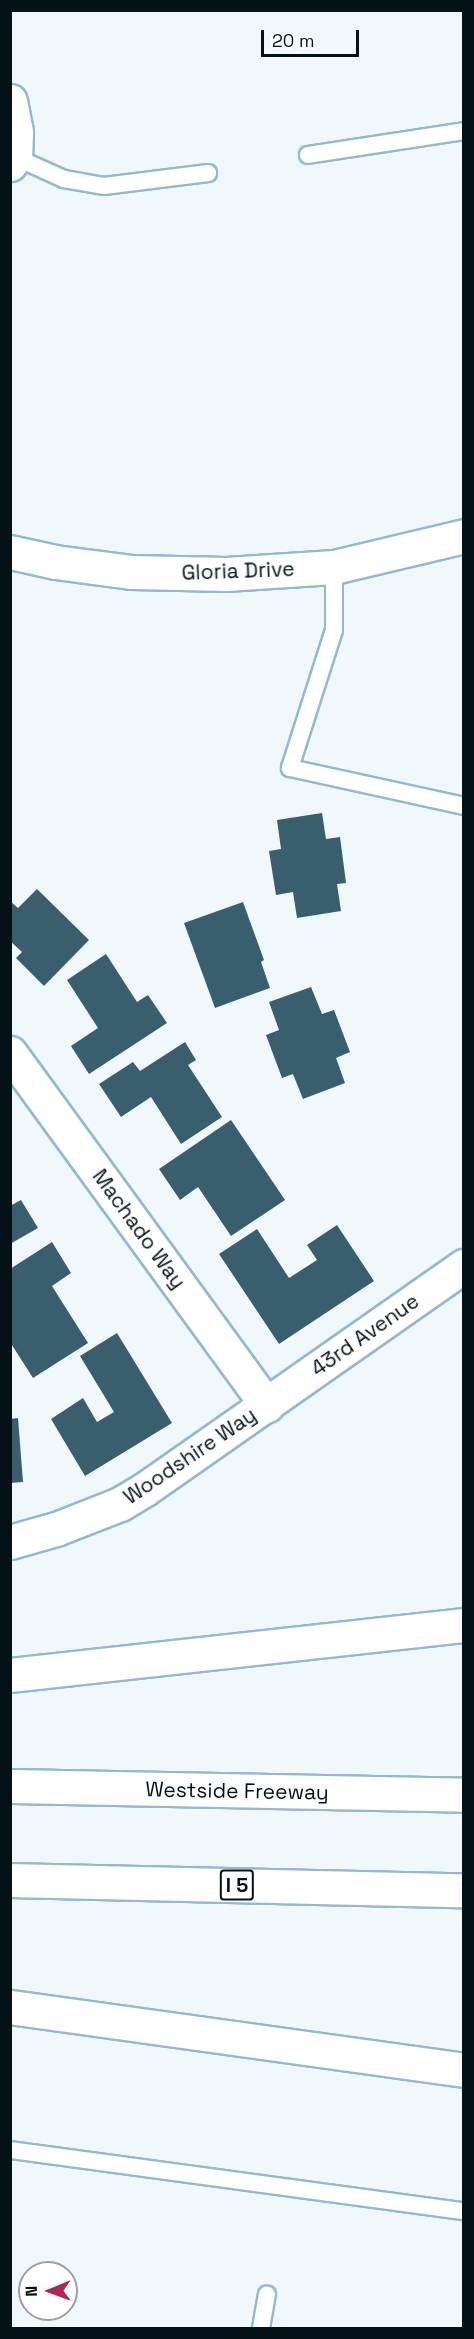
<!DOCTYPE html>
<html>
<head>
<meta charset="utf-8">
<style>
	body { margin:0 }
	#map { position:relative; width:474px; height:2339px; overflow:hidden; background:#f0f8fc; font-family:"Space Grotesk",sans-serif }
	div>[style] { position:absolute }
	.building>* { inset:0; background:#395e6e }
	.roads { filter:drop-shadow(2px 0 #92bacb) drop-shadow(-2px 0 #92bacb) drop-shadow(0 2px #92bacb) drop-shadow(0 -2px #92bacb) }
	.service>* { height:16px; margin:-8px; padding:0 8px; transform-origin:8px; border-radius:8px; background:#fff }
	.minor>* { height:33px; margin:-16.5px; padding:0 16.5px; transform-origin:16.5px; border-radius:16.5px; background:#fff }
	.tertiary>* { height:33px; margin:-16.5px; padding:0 16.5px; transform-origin:16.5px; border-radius:16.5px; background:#fff }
	.motorway>* { height:33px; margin:-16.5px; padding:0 16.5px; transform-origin:16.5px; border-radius:16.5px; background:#fff }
	span { translate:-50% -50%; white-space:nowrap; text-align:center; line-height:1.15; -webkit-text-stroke:6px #fff; paint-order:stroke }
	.shield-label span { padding:2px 4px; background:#fff; border:2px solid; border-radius:4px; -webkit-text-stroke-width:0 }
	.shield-label { font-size:20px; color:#041117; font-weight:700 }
	.street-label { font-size:21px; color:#041117 }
	.frame { position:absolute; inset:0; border:12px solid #041117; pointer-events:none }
	.north { position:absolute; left:18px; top:2261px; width:60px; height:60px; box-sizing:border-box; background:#fff; border:2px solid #9ba0a2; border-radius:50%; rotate:269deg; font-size:16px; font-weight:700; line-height:24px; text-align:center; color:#041117 }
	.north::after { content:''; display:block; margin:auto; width:21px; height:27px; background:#b22356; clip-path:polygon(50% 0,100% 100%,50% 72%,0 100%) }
	.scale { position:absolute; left:261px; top:30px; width:98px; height:27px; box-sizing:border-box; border:3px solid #041117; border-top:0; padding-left:8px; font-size:18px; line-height:21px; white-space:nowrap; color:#041117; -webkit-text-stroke:4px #fff; paint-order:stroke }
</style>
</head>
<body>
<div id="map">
	<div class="building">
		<div style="clip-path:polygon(322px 813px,326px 839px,340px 837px,346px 883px,337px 884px,341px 911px,297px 918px,293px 892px,276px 895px,269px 851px,281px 849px,277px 820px)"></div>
		<div style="clip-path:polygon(37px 889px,89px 940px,44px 986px,16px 958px,22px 952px,10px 941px,10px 901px,18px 908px)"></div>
		<div style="clip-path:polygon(243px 902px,264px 960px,261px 962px,270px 988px,215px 1008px,184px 923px)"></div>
		<div style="clip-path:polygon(106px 954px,137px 1002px,148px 995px,167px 1023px,89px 1074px,71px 1046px,98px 1028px,67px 980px)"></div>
		<div style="clip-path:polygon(311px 987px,322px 1014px,334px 1010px,350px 1052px,336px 1058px,345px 1083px,303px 1099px,293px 1074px,282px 1078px,266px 1035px,279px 1030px,269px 1002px)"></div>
		<div style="clip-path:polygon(185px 1042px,196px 1060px,188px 1065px,222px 1117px,181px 1144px,151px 1097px,121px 1117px,99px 1084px,133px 1062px,140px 1071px)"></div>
		<div style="clip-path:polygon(231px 1120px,285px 1200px,231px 1236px,198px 1187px,180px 1200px,159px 1169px)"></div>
		<div style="clip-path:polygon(21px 1200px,38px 1228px,10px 1244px,10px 1206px)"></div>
		<div style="clip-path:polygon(337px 1225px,374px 1281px,279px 1344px,219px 1254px,257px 1229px,289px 1278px,317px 1260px,307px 1245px)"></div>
		<div style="clip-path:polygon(52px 1242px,71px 1273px,52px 1286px,88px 1343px,33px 1378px,10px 1342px,10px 1269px)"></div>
		<div style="clip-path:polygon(117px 1333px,172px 1423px,85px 1476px,51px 1419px,83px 1398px,97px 1422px,114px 1412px,80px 1356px)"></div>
		<div style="clip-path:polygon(18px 1418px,23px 1482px,10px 1483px,10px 1419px)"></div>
	</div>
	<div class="roads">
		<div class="service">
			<div style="left:308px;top:155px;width:158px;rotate:-8.7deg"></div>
			<div style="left:15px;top:157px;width:54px;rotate:24.2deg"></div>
			<div style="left:64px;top:179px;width:41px;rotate:9.9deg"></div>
			<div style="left:104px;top:186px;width:105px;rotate:-7.1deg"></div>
			<div style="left:334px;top:567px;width:63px;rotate:90deg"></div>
			<div style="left:334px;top:630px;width:145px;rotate:107.7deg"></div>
			<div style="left:290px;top:768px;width:178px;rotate:12.3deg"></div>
			<div style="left:10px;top:2150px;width:458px;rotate:7.7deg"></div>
			<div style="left:261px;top:2328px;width:34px;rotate:-80deg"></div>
		</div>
		<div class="minor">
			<div style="left:10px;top:101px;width:32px;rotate:79deg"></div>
			<div style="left:16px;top:132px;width:25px;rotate:92deg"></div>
			<div style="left:15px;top:157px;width:9px;rotate:126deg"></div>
			<div style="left:10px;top:1053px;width:436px;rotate:53.9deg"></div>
			<div style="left:10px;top:1542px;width:48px;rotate:-15.8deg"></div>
			<div style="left:56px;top:1529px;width:69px;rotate:-21.3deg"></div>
			<div style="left:120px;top:1504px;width:29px;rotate:-31deg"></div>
			<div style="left:145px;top:1489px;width:389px;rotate:-35deg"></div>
		</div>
		<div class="tertiary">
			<div style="left:10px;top:552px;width:46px;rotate:12.5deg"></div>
			<div style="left:55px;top:562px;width:78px;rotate:7.4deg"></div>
			<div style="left:132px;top:572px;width:94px;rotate:1.2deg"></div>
			<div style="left:226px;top:574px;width:108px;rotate:-3.7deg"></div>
			<div style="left:334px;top:567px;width:134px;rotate:-13.4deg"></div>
		</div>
		<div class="motorway">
			<div style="left:10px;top:1675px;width:457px;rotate:-6.3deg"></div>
			<div style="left:10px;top:1786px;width:454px;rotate:1.1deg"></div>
			<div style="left:10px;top:1880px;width:454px;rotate:1.3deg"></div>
			<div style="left:10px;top:2007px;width:458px;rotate:7.9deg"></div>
		</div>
	</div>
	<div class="shield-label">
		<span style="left:237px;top:1885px">I 5</span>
	</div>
	<div class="street-label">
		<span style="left:238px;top:571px;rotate:-2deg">Gloria Drive</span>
		<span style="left:139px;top:1229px;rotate:54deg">Machado Way</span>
		<span style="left:365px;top:1335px;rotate:-35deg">43rd Avenue</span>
		<span style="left:190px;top:1456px;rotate:-34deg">Woodshire Way</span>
		<span style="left:237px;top:1791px;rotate:1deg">Westside Freeway</span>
	</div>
	<div class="frame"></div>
	<div class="north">N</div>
	<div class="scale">20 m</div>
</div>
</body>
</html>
